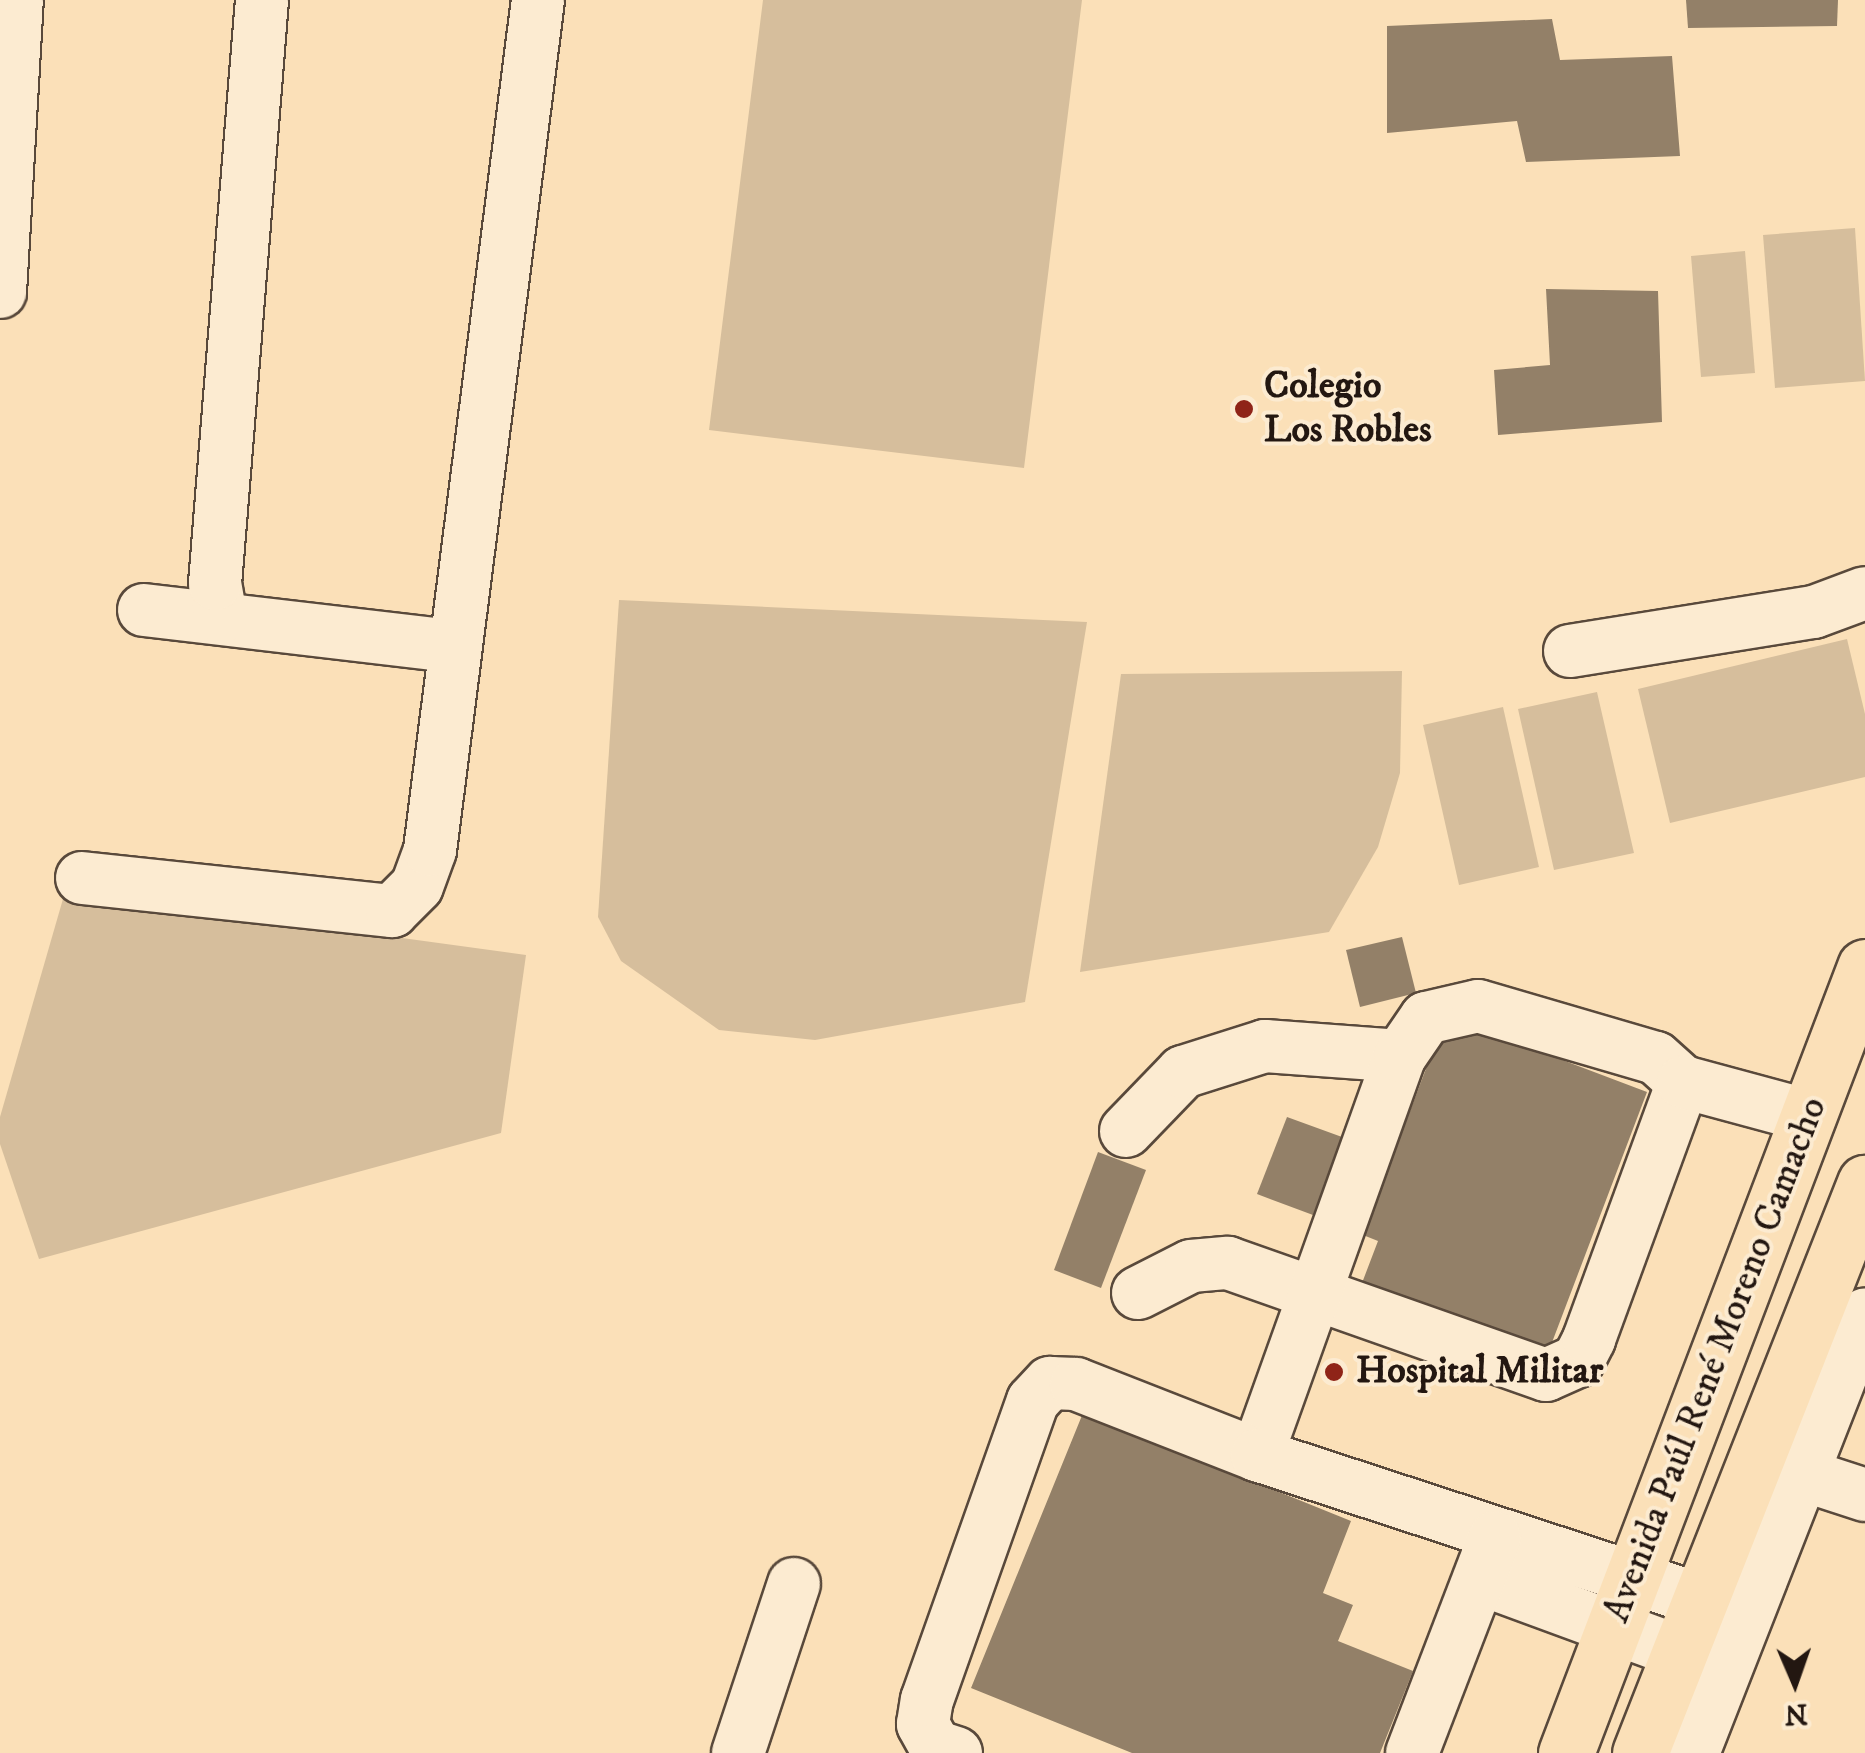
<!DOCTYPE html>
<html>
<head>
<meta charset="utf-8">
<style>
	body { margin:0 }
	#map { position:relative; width:1865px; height:1753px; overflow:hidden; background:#fbe0b8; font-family:"IM FELL DW Pica",serif }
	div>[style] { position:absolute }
	.green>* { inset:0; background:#d6be9c }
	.building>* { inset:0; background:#938068 }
	.roads { filter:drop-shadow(2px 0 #59493b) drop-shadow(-2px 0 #59493b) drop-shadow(0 2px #59493b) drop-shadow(0 -2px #59493b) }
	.minor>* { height:52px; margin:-26px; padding:0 26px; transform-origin:26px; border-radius:26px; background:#fcebd1 }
	.major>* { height:55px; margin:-27.5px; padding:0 27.5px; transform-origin:27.5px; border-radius:27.5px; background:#fbe0b8 }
	.dots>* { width:28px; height:28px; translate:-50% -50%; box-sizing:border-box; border:5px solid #fcebd1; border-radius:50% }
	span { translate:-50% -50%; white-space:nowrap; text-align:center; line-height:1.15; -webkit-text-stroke:8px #fcebd1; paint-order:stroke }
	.poi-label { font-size:38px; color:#231711; font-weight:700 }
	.left { translate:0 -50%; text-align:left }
	.street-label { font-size:38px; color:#231711 }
	.north { position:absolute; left:1745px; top:1633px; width:100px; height:100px; -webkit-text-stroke:8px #fcebd1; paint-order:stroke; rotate:178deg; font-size:28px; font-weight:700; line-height:40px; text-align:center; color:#231711 }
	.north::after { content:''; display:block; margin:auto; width:35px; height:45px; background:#231711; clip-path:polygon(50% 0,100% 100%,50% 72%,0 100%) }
</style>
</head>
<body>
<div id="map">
	<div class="green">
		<div style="clip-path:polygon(763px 0,1082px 0,1024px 468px,709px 430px)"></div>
		<div style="clip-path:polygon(1855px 228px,1865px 381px,1775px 388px,1763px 235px)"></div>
		<div style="clip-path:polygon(1745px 251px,1755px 373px,1701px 377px,1691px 256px)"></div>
		<div style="clip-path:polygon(619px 600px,1087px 622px,1025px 1002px,815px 1040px,719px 1030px,621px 961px,598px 917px)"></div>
		<div style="clip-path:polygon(1847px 639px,1865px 714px,1865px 777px,1670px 823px,1638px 689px)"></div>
		<div style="clip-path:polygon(1402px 671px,1400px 773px,1378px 847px,1329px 932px,1080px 972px,1121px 674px)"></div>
		<div style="clip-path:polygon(1597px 692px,1634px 853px,1554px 870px,1518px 709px)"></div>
		<div style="clip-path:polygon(1503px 707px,1539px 867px,1459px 885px,1423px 725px)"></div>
		<div style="clip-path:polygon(65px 892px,526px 955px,501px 1133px,39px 1259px,0 1144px,0 1117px)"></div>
	</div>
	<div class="building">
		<div style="clip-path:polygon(1686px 0,1838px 0,1837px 26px,1688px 28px)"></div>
		<div style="clip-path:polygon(1552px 19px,1560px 60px,1672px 56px,1680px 156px,1526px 162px,1517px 121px,1387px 133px,1387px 26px)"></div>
		<div style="clip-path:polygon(1546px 289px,1658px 291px,1662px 422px,1498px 435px,1494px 370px,1550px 365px)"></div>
		<div style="clip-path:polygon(1402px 937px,1416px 993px,1360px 1007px,1346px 950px)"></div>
		<div style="clip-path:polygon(1446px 1016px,1647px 1092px,1548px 1353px,1362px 1283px,1378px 1241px,1363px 1235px)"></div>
		<div style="clip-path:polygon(1287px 1117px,1342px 1137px,1313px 1215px,1257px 1194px)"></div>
		<div style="clip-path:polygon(1098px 1152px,1146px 1170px,1101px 1288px,1054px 1270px)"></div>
		<div style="clip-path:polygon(1083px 1413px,1351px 1521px,1323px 1593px,1353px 1605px,1338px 1641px,1413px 1671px,1380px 1753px,1132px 1753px,971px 1688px)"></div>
	</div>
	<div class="roads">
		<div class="minor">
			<div style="left:0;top:292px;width:292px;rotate:-86.7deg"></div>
			<div style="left:144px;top:610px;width:308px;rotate:6.7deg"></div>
			<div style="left:221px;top:617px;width:34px;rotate:-100deg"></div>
			<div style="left:215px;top:584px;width:586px;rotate:-85.4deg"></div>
			<div style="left:1570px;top:651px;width:247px;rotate:-9.1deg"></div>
			<div style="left:1814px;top:612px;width:54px;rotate:-20.4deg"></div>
			<div style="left:82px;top:878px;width:312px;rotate:6.1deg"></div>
			<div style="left:392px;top:911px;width:35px;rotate:-45deg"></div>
			<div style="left:417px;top:886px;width:38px;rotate:-70deg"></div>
			<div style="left:430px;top:850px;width:857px;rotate:-82.76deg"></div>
			<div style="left:1126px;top:1131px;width:82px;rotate:-46deg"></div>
			<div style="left:1183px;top:1072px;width:86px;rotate:-17.6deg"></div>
			<div style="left:1265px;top:1046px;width:135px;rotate:4.2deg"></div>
			<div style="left:1138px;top:1293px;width:59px;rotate:-27deg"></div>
			<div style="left:1191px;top:1266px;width:37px;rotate:-5deg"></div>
			<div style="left:1228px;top:1263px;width:337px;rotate:19.4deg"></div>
			<div style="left:1546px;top:1375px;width:35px;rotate:-24deg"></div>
			<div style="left:1578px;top:1361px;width:25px;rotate:-63deg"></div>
			<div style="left:1589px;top:1339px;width:274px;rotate:-69.9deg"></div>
			<div style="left:1257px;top:1455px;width:424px;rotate:-70.3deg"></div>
			<div style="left:1400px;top:1056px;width:46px;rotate:-55.6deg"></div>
			<div style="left:1426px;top:1018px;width:53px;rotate:-13deg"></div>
			<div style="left:1478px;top:1006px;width:185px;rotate:16.3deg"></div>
			<div style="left:1656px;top:1058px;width:36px;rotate:42deg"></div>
			<div style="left:1683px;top:1082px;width:131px;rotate:15.1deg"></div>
			<div style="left:1807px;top:1476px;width:61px;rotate:18.1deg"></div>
			<div style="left:1484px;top:1580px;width:209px;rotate:20.2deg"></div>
			<div style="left:738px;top:1753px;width:178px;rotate:-71.7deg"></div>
			<div style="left:956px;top:1753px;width:22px;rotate:-162deg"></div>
			<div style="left:935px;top:1746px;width:25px;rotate:-119deg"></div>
			<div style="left:923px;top:1724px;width:24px;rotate:-81deg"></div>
			<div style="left:927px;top:1700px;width:317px;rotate:-70.5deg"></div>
			<div style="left:1033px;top:1401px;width:25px;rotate:-47deg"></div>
			<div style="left:1050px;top:1383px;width:26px;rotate:2deg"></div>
			<div style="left:1076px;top:1384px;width:194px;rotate:21.4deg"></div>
			<div style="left:1257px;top:1455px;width:466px;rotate:18.1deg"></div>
			<div style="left:1412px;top:1753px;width:231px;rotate:-69deg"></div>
			<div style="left:1693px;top:1753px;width:471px;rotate:-68.6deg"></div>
		</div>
		<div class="major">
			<div style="left:1566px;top:1753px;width:841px;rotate:-69.17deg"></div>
			<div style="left:1640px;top:1753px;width:613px;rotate:-68.46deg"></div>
		</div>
	</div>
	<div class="dots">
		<div style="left:1244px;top:409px;background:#8f2418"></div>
		<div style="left:1334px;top:1372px;background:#8f2418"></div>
	</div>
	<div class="poi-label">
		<span class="left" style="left:1264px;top:409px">Colegio<br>Los Robles</span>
		<span class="left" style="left:1356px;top:1372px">Hospital Militar</span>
	</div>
	<div class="street-label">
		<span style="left:1716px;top:1360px;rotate:-69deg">Avenida Paúl René Moreno Camacho</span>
	</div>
	<div class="north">N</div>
</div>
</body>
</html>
